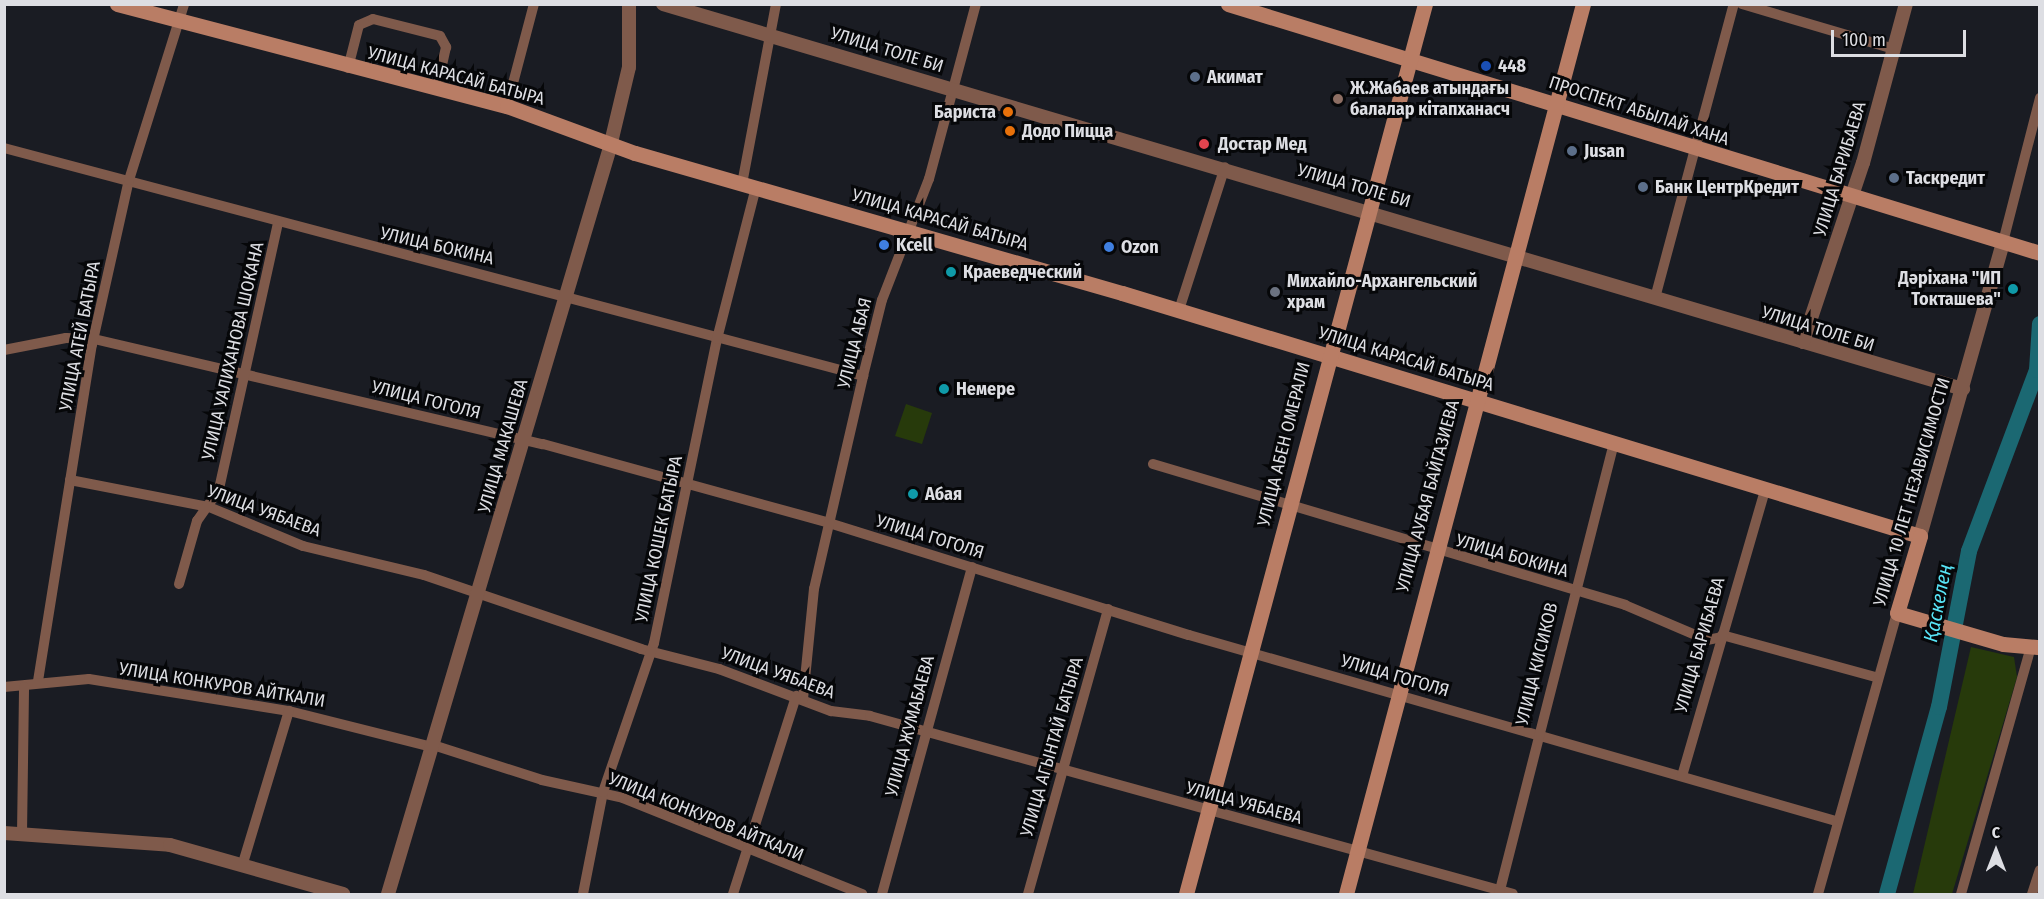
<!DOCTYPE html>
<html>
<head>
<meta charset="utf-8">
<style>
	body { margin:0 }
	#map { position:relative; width:2044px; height:899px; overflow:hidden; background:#1a1c23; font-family:"Fira Sans Condensed",sans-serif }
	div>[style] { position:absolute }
	.green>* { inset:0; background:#273a0b }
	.river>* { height:16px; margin:-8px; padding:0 8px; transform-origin:8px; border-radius:8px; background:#1b6872 }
	.minor>* { height:10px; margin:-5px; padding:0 5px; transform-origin:5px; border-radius:5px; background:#7f5a4b }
	.tertiary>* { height:14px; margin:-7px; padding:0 7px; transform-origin:7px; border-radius:7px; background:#7f5a4b }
	.secondary>* { height:15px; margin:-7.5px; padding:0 7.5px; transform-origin:7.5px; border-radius:7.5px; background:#b97d65 }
	.dots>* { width:16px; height:16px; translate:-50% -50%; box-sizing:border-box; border:3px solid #060709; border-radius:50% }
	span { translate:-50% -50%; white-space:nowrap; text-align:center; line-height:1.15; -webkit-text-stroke:6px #060709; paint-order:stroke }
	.street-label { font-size:18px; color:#dddee3 }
	.poi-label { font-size:18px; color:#dddee3; font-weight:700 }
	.left { translate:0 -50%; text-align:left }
	.right { translate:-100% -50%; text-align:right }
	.water-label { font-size:20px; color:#58e4f6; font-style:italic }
	.frame { position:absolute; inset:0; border:6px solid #dddee3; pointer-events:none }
	.north { position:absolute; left:1966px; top:821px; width:60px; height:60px; -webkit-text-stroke:4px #060709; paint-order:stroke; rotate:0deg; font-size:16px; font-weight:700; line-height:24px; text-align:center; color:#dddee3 }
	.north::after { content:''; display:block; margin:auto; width:21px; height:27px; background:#dddee3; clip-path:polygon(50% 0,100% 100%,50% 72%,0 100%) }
	.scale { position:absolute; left:1831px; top:30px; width:135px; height:27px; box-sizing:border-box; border:3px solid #dddee3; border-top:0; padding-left:8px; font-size:18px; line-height:21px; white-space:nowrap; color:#dddee3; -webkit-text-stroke:4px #060709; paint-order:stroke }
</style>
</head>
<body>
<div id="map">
	<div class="green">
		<div style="clip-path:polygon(906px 404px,932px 413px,922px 444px,895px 436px)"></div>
		<div style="clip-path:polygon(1971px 647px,2014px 657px,2017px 677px,1952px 894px,1913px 894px)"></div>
	</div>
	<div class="river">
		<div style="left:1887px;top:894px;width:194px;rotate:-74.5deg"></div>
		<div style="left:1939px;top:707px;width:159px;rotate:-79.1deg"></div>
		<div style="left:1969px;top:551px;width:193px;rotate:-69.4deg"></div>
		<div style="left:2037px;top:370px;width:46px;rotate:-86.3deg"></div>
	</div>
	<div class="minor">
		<div style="left:1742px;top:4px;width:159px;rotate:16.5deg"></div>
		<div style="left:348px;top:68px;width:44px;rotate:-75.7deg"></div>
		<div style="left:359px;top:25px;width:15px;rotate:-23deg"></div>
		<div style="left:373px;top:19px;width:69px;rotate:14.2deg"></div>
		<div style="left:440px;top:36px;width:13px;rotate:61deg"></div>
		<div style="left:446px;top:47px;width:42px;rotate:102.4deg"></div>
		<div style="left:507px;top:106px;width:106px;rotate:-75.2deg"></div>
		<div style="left:4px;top:148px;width:889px;rotate:14.86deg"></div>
		<div style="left:742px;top:184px;width:183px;rotate:-79.3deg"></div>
		<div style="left:2003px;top:242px;width:149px;rotate:-75.6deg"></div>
		<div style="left:1655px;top:298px;width:304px;rotate:-75deg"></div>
		<div style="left:1179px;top:310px;width:150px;rotate:-72.2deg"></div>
		<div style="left:4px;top:350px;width:63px;rotate:-11deg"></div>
		<div style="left:66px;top:338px;width:28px;rotate:2deg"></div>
		<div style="left:94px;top:339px;width:461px;rotate:13.2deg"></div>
		<div style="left:543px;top:444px;width:297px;rotate:15.4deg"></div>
		<div style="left:829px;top:523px;width:377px;rotate:17.3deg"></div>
		<div style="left:1189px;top:635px;width:673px;rotate:16.04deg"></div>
		<div style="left:1153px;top:464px;width:493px;rotate:16.6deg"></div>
		<div style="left:1625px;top:605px;width:89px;rotate:23.1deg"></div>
		<div style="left:1707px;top:640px;width:15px;rotate:-11deg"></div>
		<div style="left:70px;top:480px;width:142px;rotate:11deg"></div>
		<div style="left:209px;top:507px;width:102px;rotate:22.5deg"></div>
		<div style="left:303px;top:546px;width:124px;rotate:13.5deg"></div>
		<div style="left:424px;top:575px;width:229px;rotate:18.8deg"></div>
		<div style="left:641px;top:649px;width:81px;rotate:14.4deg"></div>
		<div style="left:719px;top:669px;width:120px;rotate:20.6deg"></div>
		<div style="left:831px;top:711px;width:39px;rotate:7deg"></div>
		<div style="left:870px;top:716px;width:667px;rotate:15.47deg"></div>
		<div style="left:179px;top:584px;width:66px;rotate:-74.1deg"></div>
		<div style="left:197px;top:521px;width:39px;rotate:-55deg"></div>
		<div style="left:219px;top:489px;width:273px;rotate:-77.5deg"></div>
		<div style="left:1722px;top:635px;width:160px;rotate:15.3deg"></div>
		<div style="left:38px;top:681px;width:340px;rotate:-80.9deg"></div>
		<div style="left:92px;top:345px;width:169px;rotate:-77.4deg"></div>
		<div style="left:129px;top:180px;width:184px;rotate:-72.6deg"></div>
		<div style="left:4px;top:687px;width:85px;rotate:-5.4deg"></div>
		<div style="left:89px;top:679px;width:203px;rotate:9.1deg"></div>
		<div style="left:289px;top:711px;width:147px;rotate:14.1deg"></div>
		<div style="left:803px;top:699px;width:111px;rotate:-84.3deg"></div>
		<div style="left:814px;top:589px;width:219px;rotate:-77deg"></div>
		<div style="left:863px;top:376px;width:78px;rotate:-76deg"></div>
		<div style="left:882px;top:300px;width:130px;rotate:-68.8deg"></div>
		<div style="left:929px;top:179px;width:181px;rotate:-75deg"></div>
		<div style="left:433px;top:745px;width:114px;rotate:17.8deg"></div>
		<div style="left:542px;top:780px;width:83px;rotate:12.5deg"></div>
		<div style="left:623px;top:798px;width:258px;rotate:21.9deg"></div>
		<div style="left:1682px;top:776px;width:298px;rotate:-73.8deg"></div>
		<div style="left:22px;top:834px;width:147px;rotate:-89.2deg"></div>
		<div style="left:243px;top:863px;width:159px;rotate:-73.2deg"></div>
		<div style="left:583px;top:894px;width:104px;rotate:-78.9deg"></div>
		<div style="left:603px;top:792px;width:157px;rotate:-71.1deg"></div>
		<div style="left:654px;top:643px;width:310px;rotate:-78.3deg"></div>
		<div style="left:717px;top:339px;width:157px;rotate:-75.6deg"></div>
		<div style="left:733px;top:894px;width:208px;rotate:-72.3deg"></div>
		<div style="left:882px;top:894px;width:339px;rotate:-74.6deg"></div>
		<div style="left:1028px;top:894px;width:296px;rotate:-74.3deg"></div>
		<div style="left:1499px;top:894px;width:466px;rotate:-75.7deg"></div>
		<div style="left:1818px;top:894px;width:292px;rotate:-74.3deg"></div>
		<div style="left:1961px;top:894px;width:254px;rotate:-74.2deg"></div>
		<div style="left:2032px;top:894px;width:25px;rotate:-72deg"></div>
	</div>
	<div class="tertiary">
		<div style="left:663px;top:4px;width:1356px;rotate:16.5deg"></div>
		<div style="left:1803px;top:342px;width:189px;rotate:-71.5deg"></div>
		<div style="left:1863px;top:163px;width:165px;rotate:-74.9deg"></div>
		<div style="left:1920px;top:536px;width:305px;rotate:-74.2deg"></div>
		<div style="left:4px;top:833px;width:166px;rotate:4.1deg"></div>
		<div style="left:170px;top:845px;width:180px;rotate:15.8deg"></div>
		<div style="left:388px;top:894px;width:775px;rotate:-73.44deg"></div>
		<div style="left:609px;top:151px;width:86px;rotate:-76.6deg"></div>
		<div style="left:629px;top:67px;width:63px;rotate:-90deg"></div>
	</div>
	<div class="secondary">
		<div style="left:117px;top:4px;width:403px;rotate:14.7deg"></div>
		<div style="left:507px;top:106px;width:136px;rotate:20.2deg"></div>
		<div style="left:635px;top:153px;width:507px;rotate:16.04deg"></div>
		<div style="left:1122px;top:293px;width:834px;rotate:16.94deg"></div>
		<div style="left:1920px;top:536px;width:80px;rotate:106.6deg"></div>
		<div style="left:1897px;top:613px;width:110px;rotate:16.3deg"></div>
		<div style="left:2003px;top:644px;width:37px;rotate:5deg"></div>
		<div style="left:1228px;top:4px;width:849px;rotate:17.05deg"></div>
		<div style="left:1186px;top:894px;width:922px;rotate:-74.97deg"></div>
		<div style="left:1346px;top:894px;width:921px;rotate:-75.09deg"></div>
	</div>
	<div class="dots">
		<div style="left:1486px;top:66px;background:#1a4fb4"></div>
		<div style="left:1195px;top:77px;background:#5c6f8a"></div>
		<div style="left:1338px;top:99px;background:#8d6e63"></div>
		<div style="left:1008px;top:112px;background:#e8710a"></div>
		<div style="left:1010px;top:131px;background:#e8710a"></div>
		<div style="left:1204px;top:144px;background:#e0444e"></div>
		<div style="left:1572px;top:151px;background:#5c6f8a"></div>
		<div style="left:1894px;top:178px;background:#5c6f8a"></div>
		<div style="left:1643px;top:187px;background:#5c6f8a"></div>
		<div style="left:884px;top:245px;background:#3f7fe0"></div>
		<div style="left:1109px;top:247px;background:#3f7fe0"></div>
		<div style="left:951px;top:272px;background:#0f9aa8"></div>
		<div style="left:2013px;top:289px;background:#0f9aa8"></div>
		<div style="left:1275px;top:292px;background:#6b7280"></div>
		<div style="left:944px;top:389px;background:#0f9aa8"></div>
		<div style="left:913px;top:494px;background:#0f9aa8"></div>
	</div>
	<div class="street-label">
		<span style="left:887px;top:50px;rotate:17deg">УЛИЦА ТОЛЕ БИ</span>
		<span style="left:456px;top:76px;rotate:15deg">УЛИЦА КАРАСАЙ БАТЫРА</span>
		<span style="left:1639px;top:111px;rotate:18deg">ПРОСПЕКТ АБЫЛАЙ ХАНА</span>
		<span style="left:1840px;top:169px;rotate:-73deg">УЛИЦА БАРИБАЕВА</span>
		<span style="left:1354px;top:186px;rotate:16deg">УЛИЦА ТОЛЕ БИ</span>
		<span style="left:940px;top:220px;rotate:16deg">УЛИЦА КАРАСАЙ БАТЫРА</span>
		<span style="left:437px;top:246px;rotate:13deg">УЛИЦА БОКИНА</span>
		<span style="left:1818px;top:329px;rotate:17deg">УЛИЦА ТОЛЕ БИ</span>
		<span style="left:80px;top:336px;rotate:-79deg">УЛИЦА АТЕЙ БАТЫРА</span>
		<span style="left:855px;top:343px;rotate:-76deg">УЛИЦА АБАЯ</span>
		<span style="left:233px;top:351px;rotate:-77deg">УЛИЦА УАЛИХАНОВА ШОКАНА</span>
		<span style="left:1406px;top:359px;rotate:17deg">УЛИЦА КАРАСАЙ БАТЫРА</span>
		<span style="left:426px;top:400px;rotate:14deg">УЛИЦА ГОГОЛЯ</span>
		<span style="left:1284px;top:444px;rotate:-76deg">УЛИЦА АБЕН ОМЕРАЛИ</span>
		<span style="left:503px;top:446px;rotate:-74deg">УЛИЦА МАКАШЕВА</span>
		<span style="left:1912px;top:492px;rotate:-74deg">УЛИЦА 10 ЛЕТ НЕЗАВИСИМОСТИ</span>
		<span style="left:1428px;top:496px;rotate:-75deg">УЛИЦА АУБАЯ БАЙГАЗИЕВА</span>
		<span style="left:264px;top:511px;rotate:20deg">УЛИЦА УЯБАЕВА</span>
		<span style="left:930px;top:537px;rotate:17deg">УЛИЦА ГОГОЛЯ</span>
		<span style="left:659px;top:539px;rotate:-78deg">УЛИЦА КОШЕК БАТЫРА</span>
		<span style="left:1512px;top:556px;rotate:16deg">УЛИЦА БОКИНА</span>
		<span style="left:1700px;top:645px;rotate:-74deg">УЛИЦА БАРИБАЕВА</span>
		<span style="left:1537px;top:664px;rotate:-76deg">УЛИЦА КИСИКОВ</span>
		<span style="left:778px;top:673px;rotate:20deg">УЛИЦА УЯБАЕВА</span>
		<span style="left:1395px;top:676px;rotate:16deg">УЛИЦА ГОГОЛЯ</span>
		<span style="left:222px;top:685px;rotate:9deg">УЛИЦА КОНКУРОВ АЙТКАЛИ</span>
		<span style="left:910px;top:726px;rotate:-75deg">УЛИЦА ЖУМАБАЕВА</span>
		<span style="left:1052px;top:747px;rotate:-74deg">УЛИЦА АГЫНТАЙ БАТЫРА</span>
		<span style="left:1244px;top:803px;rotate:15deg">УЛИЦА УЯБАЕВА</span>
		<span style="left:706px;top:817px;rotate:22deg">УЛИЦА КОНКУРОВ АЙТКАЛИ</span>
	</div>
	<div class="poi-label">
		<span class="left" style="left:1498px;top:66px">448</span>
		<span class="left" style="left:1207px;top:77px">Акимат</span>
		<span class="left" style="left:1350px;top:99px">Ж.Жабаев атындағы<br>балалар кітапханасч</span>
		<span class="right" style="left:996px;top:112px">Бариста</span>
		<span class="left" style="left:1022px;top:131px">Додо Пицца</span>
		<span class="left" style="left:1218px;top:144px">Достар Мед</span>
		<span class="left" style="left:1584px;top:151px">Jusan</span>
		<span class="left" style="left:1906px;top:178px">Таскредит</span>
		<span class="left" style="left:1655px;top:187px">Банк ЦентрКредит</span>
		<span class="left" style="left:896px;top:245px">Kcell</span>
		<span class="left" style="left:1121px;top:247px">Ozon</span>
		<span class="left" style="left:963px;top:272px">Краеведческий</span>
		<span class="right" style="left:2001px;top:289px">Дәріхана "ИП<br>Токташева"</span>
		<span class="left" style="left:1287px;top:292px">Михайло-Архангельский<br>храм</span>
		<span class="left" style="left:956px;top:389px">Немере</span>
		<span class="left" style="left:925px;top:494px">Абая</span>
	</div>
	<div class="water-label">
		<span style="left:1938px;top:603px;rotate:-79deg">Қаскелең</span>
	</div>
	<div class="frame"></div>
	<div class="north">С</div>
	<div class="scale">100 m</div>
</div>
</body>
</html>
